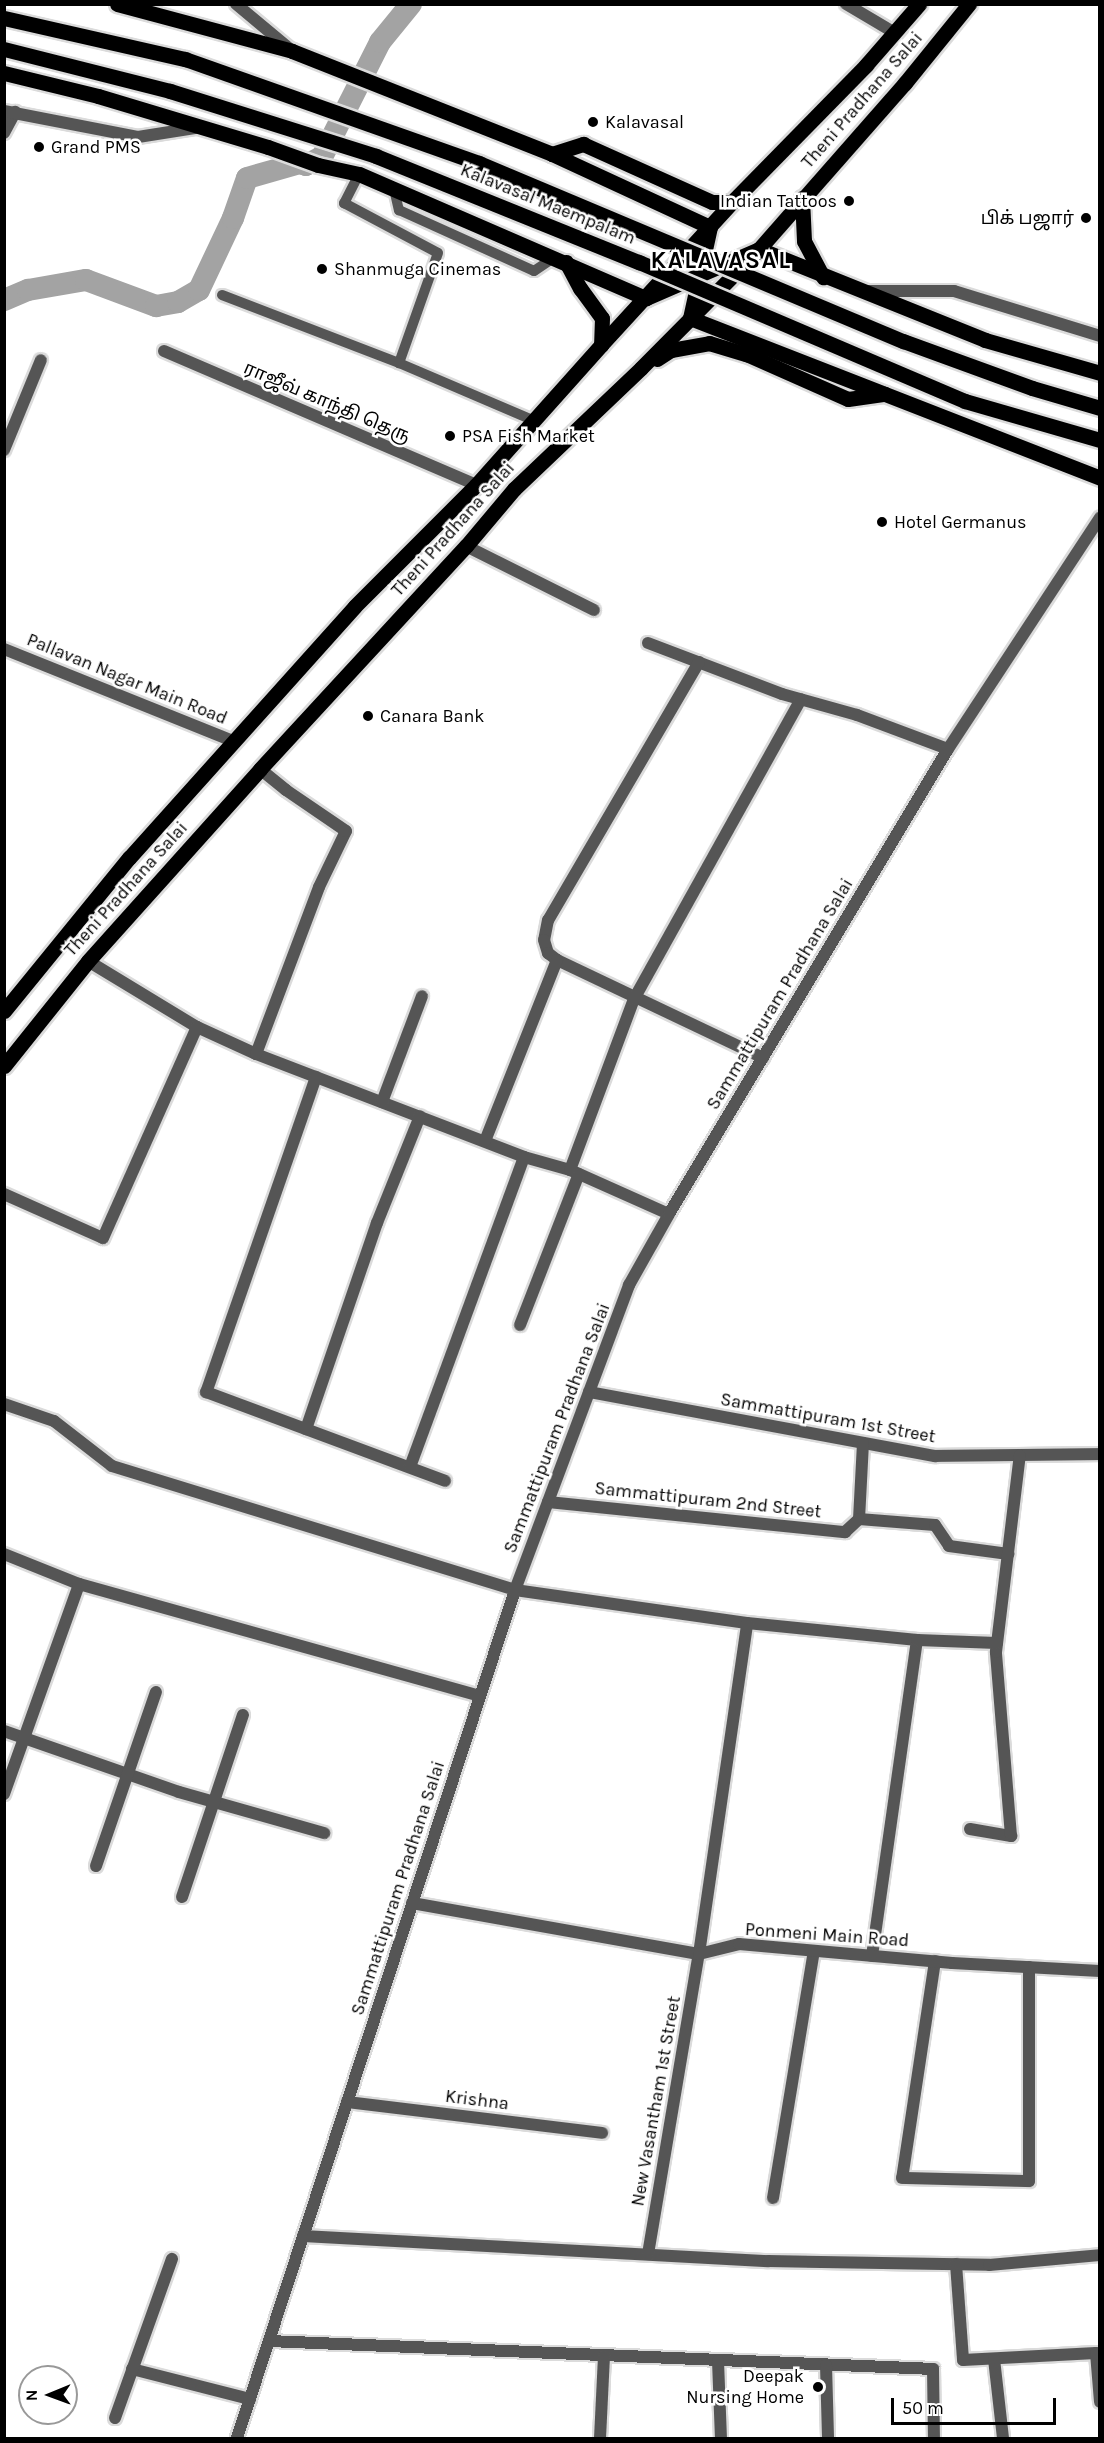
<!DOCTYPE html>
<html>
<head>
<meta charset="utf-8">
<style>
	body { margin:0 }
	#map { position:relative; width:1104px; height:2443px; overflow:hidden; background:#fff; font-family:Karla,"Noto Sans Tamil",sans-serif }
	div>[style] { position:absolute }
	.canal>* { height:22px; margin:-11px; padding:0 11px; transform-origin:11px; border-radius:11px; background:#a3a3a3 }
	.roads { filter:drop-shadow(2px 0 #dbdbdb) drop-shadow(-2px 0 #dbdbdb) drop-shadow(0 2px #dbdbdb) drop-shadow(0 -2px #dbdbdb) }
	.service>* { height:10px; margin:-5px; padding:0 5px; transform-origin:5px; border-radius:5px; background:#555 }
	.minor>* { height:12px; margin:-6px; padding:0 6px; transform-origin:6px; border-radius:6px; background:#555 }
	.tertiary>* { height:12px; margin:-6px; padding:0 6px; transform-origin:6px; border-radius:6px; background:#555 }
	.primary>* { height:15px; margin:-7.5px; padding:0 7.5px; transform-origin:7.5px; border-radius:7.5px; background:#000 }
	.bridges { filter:drop-shadow(2px 0 #dbdbdb) drop-shadow(-2px 0 #dbdbdb) drop-shadow(0 2px #dbdbdb) drop-shadow(0 -2px #dbdbdb) }
	.primary-bridge>* { height:15px; margin:-7.5px; padding:0 7.5px; transform-origin:7.5px; border-radius:7.5px; background:#000 }
	.dots>* { width:16px; height:16px; translate:-50% -50%; box-sizing:border-box; border:3px solid #fff; border-radius:50% }
	span { translate:-50% -50%; white-space:nowrap; text-align:center; line-height:1.15; -webkit-text-stroke:5px #fff; paint-order:stroke }
	.street-label { font-size:18px; color:#000 }
	.poi-label { font-size:18px; color:#000 }
	.left { translate:0 -50%; text-align:left }
	.right { translate:-100% -50%; text-align:right }
	.district-label { font-size:24px; color:#000; font-weight:700; letter-spacing:1.5px }
	.frame { position:absolute; inset:0; border:6px solid #000; pointer-events:none }
	.north { position:absolute; left:18px; top:2365px; width:60px; height:60px; box-sizing:border-box; background:#fff; border:2px solid #999; border-radius:50%; rotate:269deg; font-size:16px; font-weight:700; line-height:24px; text-align:center; color:#000 }
	.north::after { content:''; display:block; margin:auto; width:21px; height:27px; background:#000; clip-path:polygon(50% 0,100% 100%,50% 72%,0 100%) }
	.scale { position:absolute; left:891px; top:2398px; width:165px; height:27px; box-sizing:border-box; border:3px solid #000; border-top:0; padding-left:8px; font-size:18px; line-height:21px; white-space:nowrap; color:#000; -webkit-text-stroke:4px #fff; paint-order:stroke }
</style>
</head>
<body>
<div id="map">
	<div class="canal">
		<div style="left:4px;top:300px;width:26px;rotate:-23deg"></div>
		<div style="left:28px;top:290px;width:59px;rotate:-9.8deg"></div>
		<div style="left:86px;top:280px;width:75px;rotate:20.4deg"></div>
		<div style="left:156px;top:306px;width:22px;rotate:-10deg"></div>
		<div style="left:178px;top:302px;width:24px;rotate:-30deg"></div>
		<div style="left:199px;top:290px;width:80px;rotate:-64.7deg"></div>
		<div style="left:233px;top:218px;width:42px;rotate:-70.7deg"></div>
		<div style="left:247px;top:178px;width:55px;rotate:-15.8deg"></div>
		<div style="left:300px;top:163px;width:6px;rotate:18deg"></div>
		<div style="left:306px;top:165px;width:18px;rotate:-27deg"></div>
		<div style="left:322px;top:157px;width:129px;rotate:-63.2deg"></div>
		<div style="left:380px;top:42px;width:49px;rotate:-50.8deg"></div>
	</div>
	<div class="roads">
		<div class="service">
			<div style="left:359px;top:174px;width:33px;rotate:117deg"></div>
			<div style="left:344px;top:203px;width:106px;rotate:28deg"></div>
			<div style="left:438px;top:253px;width:117px;rotate:109.5deg"></div>
			<div style="left:394px;top:189px;width:22px;rotate:77deg"></div>
			<div style="left:399px;top:210px;width:148px;rotate:24.3deg"></div>
			<div style="left:534px;top:271px;width:25px;rotate:-34deg"></div>
			<div style="left:222px;top:295px;width:190px;rotate:21deg"></div>
			<div style="left:399px;top:363px;width:148px;rotate:23.1deg"></div>
		</div>
		<div class="minor">
			<div style="left:846px;top:4px;width:57px;rotate:30.6deg"></div>
			<div style="left:4px;top:133px;width:24px;rotate:-62deg"></div>
			<div style="left:164px;top:351px;width:340px;rotate:23.2deg"></div>
			<div style="left:4px;top:450px;width:97px;rotate:-67.7deg"></div>
			<div style="left:466px;top:546px;width:143px;rotate:26.6deg"></div>
			<div style="left:648px;top:643px;width:143px;rotate:20.8deg"></div>
			<div style="left:782px;top:694px;width:78px;rotate:15.6deg"></div>
			<div style="left:857px;top:715px;width:97px;rotate:20.5deg"></div>
			<div style="left:4px;top:649px;width:249px;rotate:21.9deg"></div>
			<div style="left:699px;top:662px;width:299px;rotate:120.3deg"></div>
			<div style="left:548px;top:920px;width:20px;rotate:101deg"></div>
			<div style="left:544px;top:940px;width:14px;rotate:73deg"></div>
			<div style="left:548px;top:953px;width:11px;rotate:38deg"></div>
			<div style="left:557px;top:960px;width:228px;rotate:25.4deg"></div>
			<div style="left:88px;top:961px;width:127px;rotate:31.2deg"></div>
			<div style="left:197px;top:1027px;width:65px;rotate:24.6deg"></div>
			<div style="left:256px;top:1054px;width:287px;rotate:21deg"></div>
			<div style="left:524px;top:1157px;width:48px;rotate:15.8deg"></div>
			<div style="left:570px;top:1170px;width:108px;rotate:24deg"></div>
			<div style="left:256px;top:1054px;width:178px;rotate:-69.3deg"></div>
			<div style="left:319px;top:887px;width:62px;rotate:-64.3deg"></div>
			<div style="left:346px;top:831px;width:73px;rotate:-145.7deg"></div>
			<div style="left:286px;top:790px;width:33px;rotate:-141deg"></div>
			<div style="left:316px;top:1077px;width:334px;rotate:109.2deg"></div>
			<div style="left:206px;top:1392px;width:255px;rotate:20.4deg"></div>
			<div style="left:382px;top:1102px;width:113px;rotate:-69.3deg"></div>
			<div style="left:485px;top:1141px;width:195px;rotate:-68.3deg"></div>
			<div style="left:570px;top:1170px;width:183px;rotate:-69.5deg"></div>
			<div style="left:634px;top:999px;width:343px;rotate:-60.9deg"></div>
			<div style="left:4px;top:1194px;width:108px;rotate:24deg"></div>
			<div style="left:103px;top:1238px;width:231px;rotate:-66deg"></div>
			<div style="left:520px;top:1325px;width:162px;rotate:-68.7deg"></div>
			<div style="left:589px;top:1392px;width:352px;rotate:10.5deg"></div>
			<div style="left:935px;top:1456px;width:165px;rotate:-0.7deg"></div>
			<div style="left:4px;top:1404px;width:53px;rotate:18.8deg"></div>
			<div style="left:54px;top:1421px;width:73px;rotate:37.8deg"></div>
			<div style="left:112px;top:1466px;width:422px;rotate:17.1deg"></div>
			<div style="left:515px;top:1590px;width:234px;rotate:8.1deg"></div>
			<div style="left:747px;top:1623px;width:171px;rotate:5.7deg"></div>
			<div style="left:306px;top:1429px;width:218px;rotate:-71deg"></div>
			<div style="left:377px;top:1223px;width:115px;rotate:-68.1deg"></div>
			<div style="left:863px;top:1443px;width:76px;rotate:93deg"></div>
			<div style="left:859px;top:1519px;width:76px;rotate:4.5deg"></div>
			<div style="left:935px;top:1525px;width:25px;rotate:56deg"></div>
			<div style="left:949px;top:1546px;width:60px;rotate:7.7deg"></div>
			<div style="left:410px;top:1467px;width:330px;rotate:-69.8deg"></div>
			<div style="left:548px;top:1502px;width:299px;rotate:5.8deg"></div>
			<div style="left:845px;top:1532px;width:19px;rotate:-43deg"></div>
			<div style="left:4px;top:1554px;width:81px;rotate:21.8deg"></div>
			<div style="left:4px;top:1731px;width:185px;rotate:19.2deg"></div>
			<div style="left:179px;top:1792px;width:151px;rotate:15.8deg"></div>
			<div style="left:4px;top:1794px;width:223px;rotate:-70.3deg"></div>
			<div style="left:79px;top:1584px;width:416px;rotate:15.6deg"></div>
			<div style="left:970px;top:1829px;width:42px;rotate:9.7deg"></div>
			<div style="left:1011px;top:1836px;width:185px;rotate:-94.7deg"></div>
			<div style="left:996px;top:1652px;width:198px;rotate:-83.1deg"></div>
			<div style="left:96px;top:1866px;width:184px;rotate:-71deg"></div>
			<div style="left:182px;top:1897px;width:192px;rotate:-71.5deg"></div>
			<div style="left:872px;top:1956px;width:319px;rotate:-81.9deg"></div>
			<div style="left:917px;top:1640px;width:80px;rotate:2.1deg"></div>
			<div style="left:935px;top:1961px;width:219px;rotate:98.6deg"></div>
			<div style="left:902px;top:2178px;width:127px;rotate:1.4deg"></div>
			<div style="left:1029px;top:2181px;width:214px;rotate:-90deg"></div>
			<div style="left:347px;top:2102px;width:257px;rotate:6.9deg"></div>
			<div style="left:773px;top:2198px;width:250px;rotate:-80.6deg"></div>
			<div style="left:303px;top:2236px;width:466px;rotate:3.1deg"></div>
			<div style="left:768px;top:2261px;width:221px;rotate:1deg"></div>
			<div style="left:989px;top:2265px;width:111px;rotate:-5.1deg"></div>
			<div style="left:648px;top:2254px;width:304px;rotate:-80.4deg"></div>
			<div style="left:699px;top:1954px;width:334px;rotate:-81.7deg"></div>
			<div style="left:956px;top:2264px;width:96px;rotate:85.8deg"></div>
			<div style="left:963px;top:2360px;width:133px;rotate:-3deg"></div>
			<div style="left:1096px;top:2353px;width:49px;rotate:85.3deg"></div>
			<div style="left:269px;top:2341px;width:665px;rotate:2.41deg"></div>
			<div style="left:933px;top:2369px;width:69px;rotate:89.2deg"></div>
			<div style="left:994px;top:2359px;width:80px;rotate:83.5deg"></div>
			<div style="left:718px;top:2361px;width:77px;rotate:87.8deg"></div>
			<div style="left:826px;top:2365px;width:73px;rotate:88.4deg"></div>
			<div style="left:132px;top:2369px;width:122px;rotate:14.3deg"></div>
			<div style="left:115px;top:2418px;width:169px;rotate:-70.3deg"></div>
			<div style="left:600px;top:2438px;width:82px;rotate:-87.2deg"></div>
		</div>
		<div class="tertiary">
			<div style="left:236px;top:4px;width:72px;rotate:39.9deg"></div>
			<div style="left:4px;top:111px;width:136px;rotate:11deg"></div>
			<div style="left:138px;top:137px;width:64px;rotate:-9deg"></div>
			<div style="left:868px;top:291px;width:86px"></div>
			<div style="left:954px;top:291px;width:153px;rotate:17.1deg"></div>
			<div style="left:412px;top:1903px;width:291px;rotate:10.1deg"></div>
			<div style="left:699px;top:1954px;width:41px;rotate:-14deg"></div>
			<div style="left:739px;top:1944px;width:214px;rotate:5.1deg"></div>
			<div style="left:952px;top:1963px;width:148px;rotate:3.1deg"></div>
			<div style="left:237px;top:2438px;width:892px;rotate:-71.85deg"></div>
			<div style="left:515px;top:1590px;width:326px;rotate:-69.5deg"></div>
			<div style="left:629px;top:1285px;width:81px;rotate:-60.6deg"></div>
			<div style="left:669px;top:1214px;width:542px;rotate:-59.04deg"></div>
			<div style="left:948px;top:749px;width:277px;rotate:-56.7deg"></div>
		</div>
		<div class="primary">
			<div style="left:117px;top:4px;width:181px;rotate:15deg"></div>
			<div style="left:292px;top:51px;width:280px;rotate:21.6deg"></div>
			<div style="left:552px;top:154px;width:174px;rotate:24.8deg"></div>
			<div style="left:710px;top:227px;width:93px;rotate:102.4deg"></div>
			<div style="left:690px;top:318px;width:440px;rotate:21.3deg"></div>
			<div style="left:4px;top:73px;width:97px;rotate:13.7deg"></div>
			<div style="left:98px;top:96px;width:177px;rotate:16.7deg"></div>
			<div style="left:268px;top:147px;width:53px;rotate:19.8deg"></div>
			<div style="left:318px;top:165px;width:42px;rotate:12.4deg"></div>
			<div style="left:359px;top:174px;width:313px;rotate:23.4deg"></div>
			<div style="left:646px;top:298px;width:123px;rotate:-23.4deg"></div>
			<div style="left:759px;top:249px;width:244px;rotate:21.9deg"></div>
			<div style="left:985px;top:340px;width:120px;rotate:16deg"></div>
			<div style="left:552px;top:154px;width:33px;rotate:-18deg"></div>
			<div style="left:583px;top:144px;width:141px;rotate:24.2deg"></div>
			<div style="left:712px;top:202px;width:20px"></div>
			<div style="left:802px;top:198px;width:43px;rotate:87.3deg"></div>
			<div style="left:804px;top:241px;width:41px;rotate:62.2deg"></div>
			<div style="left:566px;top:262px;width:30px;rotate:62deg"></div>
			<div style="left:580px;top:288px;width:37px;rotate:54deg"></div>
			<div style="left:602px;top:318px;width:27px;rotate:92deg"></div>
			<div style="left:657px;top:359px;width:17px;rotate:-33deg"></div>
			<div style="left:671px;top:350px;width:39px;rotate:-10deg"></div>
			<div style="left:709px;top:343px;width:39px;rotate:17deg"></div>
			<div style="left:746px;top:354px;width:111px;rotate:23.8deg"></div>
			<div style="left:848px;top:399px;width:37px;rotate:-8deg"></div>
			<div style="left:4px;top:1011px;width:198px;rotate:-50.8deg"></div>
			<div style="left:129px;top:858px;width:338px;rotate:-48.1deg"></div>
			<div style="left:355px;top:606px;width:171px;rotate:-45deg"></div>
			<div style="left:476px;top:485px;width:188px;rotate:-48.2deg"></div>
			<div style="left:601px;top:345px;width:194px;rotate:-47.5deg"></div>
			<div style="left:732px;top:202px;width:192px;rotate:-45.6deg"></div>
			<div style="left:866px;top:65px;width:81px;rotate:-49deg"></div>
			<div style="left:4px;top:1066px;width:134px;rotate:-51.3deg"></div>
			<div style="left:88px;top:961px;width:258px;rotate:-48.1deg"></div>
			<div style="left:260px;top:769px;width:304px;rotate:-47.3deg"></div>
			<div style="left:466px;top:546px;width:75px;rotate:-49.9deg"></div>
			<div style="left:514px;top:489px;width:175px;rotate:-43.6deg"></div>
			<div style="left:641px;top:368px;width:168px;rotate:-45.2deg"></div>
			<div style="left:759px;top:249px;width:221px;rotate:-48.7deg"></div>
			<div style="left:905px;top:83px;width:102px;rotate:-51deg"></div>
		</div>
	</div>
	<div class="bridges">
		<div class="primary-bridge">
			<div style="left:4px;top:18px;width:186px;rotate:12.8deg"></div>
			<div style="left:185px;top:59px;width:312px;rotate:19.5deg"></div>
			<div style="left:479px;top:163px;width:460px;rotate:22.8deg"></div>
			<div style="left:903px;top:341px;width:137px;rotate:20deg"></div>
			<div style="left:1032px;top:388px;width:71px;rotate:16.4deg"></div>
			<div style="left:4px;top:49px;width:171px;rotate:14.2deg"></div>
			<div style="left:170px;top:91px;width:216px;rotate:17.5deg"></div>
			<div style="left:376px;top:156px;width:284px;rotate:22deg"></div>
			<div style="left:639px;top:262px;width:354px;rotate:23.1deg"></div>
			<div style="left:965px;top:401px;width:141px;rotate:16.1deg"></div>
		</div>
	</div>
	<div class="dots">
		<div style="left:593px;top:122px;background:#000"></div>
		<div style="left:39px;top:147px;background:#000"></div>
		<div style="left:849px;top:201px;background:#000"></div>
		<div style="left:1086px;top:218px;background:#000"></div>
		<div style="left:322px;top:269px;background:#000"></div>
		<div style="left:450px;top:436px;background:#000"></div>
		<div style="left:882px;top:522px;background:#000"></div>
		<div style="left:368px;top:716px;background:#000"></div>
		<div style="left:818px;top:2387px;background:#000"></div>
	</div>
	<div class="street-label">
		<span style="left:862px;top:100px;rotate:-49deg">Theni Pradhana Salai</span>
		<span style="left:548px;top:204px;rotate:22deg">Kalavasal Maempalam</span>
		<span style="left:327px;top:402px;rotate:23deg">ராஜீவ் காந்தி தெரு</span>
		<span style="left:453px;top:529px;rotate:-48deg">Theni Pradhana Salai</span>
		<span style="left:127px;top:679px;rotate:22deg">Pallavan Nagar Main Road</span>
		<span style="left:126px;top:889px;rotate:-48deg">Theni Pradhana Salai</span>
		<span style="left:780px;top:994px;rotate:-59deg">Sammattipuram Pradhana Salai</span>
		<span style="left:828px;top:1418px;rotate:10deg">Sammattipuram 1st Street</span>
		<span style="left:557px;top:1428px;rotate:-69deg">Sammattipuram Pradhana Salai</span>
		<span style="left:708px;top:1500px;rotate:6deg">Sammattipuram 2nd Street</span>
		<span style="left:398px;top:1888px;rotate:-72deg">Sammattipuram Pradhana Salai</span>
		<span style="left:827px;top:1935px;rotate:4deg">Ponmeni Main Road</span>
		<span style="left:477px;top:2100px;rotate:7deg">Krishna</span>
		<span style="left:656px;top:2101px;rotate:-80deg">New Vasantham 1st Street</span>
	</div>
	<div class="poi-label">
		<span class="left" style="left:605px;top:122px">Kalavasal</span>
		<span class="left" style="left:51px;top:147px">Grand PMS</span>
		<span class="right" style="left:837px;top:201px">Indian Tattoos</span>
		<span class="right" style="left:1074px;top:218px">பிக் பஜார்</span>
		<span class="left" style="left:334px;top:269px">Shanmuga Cinemas</span>
		<span class="left" style="left:462px;top:436px">PSA Fish Market</span>
		<span class="left" style="left:894px;top:522px">Hotel Germanus</span>
		<span class="left" style="left:380px;top:716px">Canara Bank</span>
		<span class="right" style="left:804px;top:2387px">Deepak<br>Nursing Home</span>
	</div>
	<div class="district-label">
		<span style="left:721px;top:261px">KALAVASAL</span>
	</div>
	<div class="frame"></div>
	<div class="north">N</div>
	<div class="scale">50 m</div>
</div>
</body>
</html>
